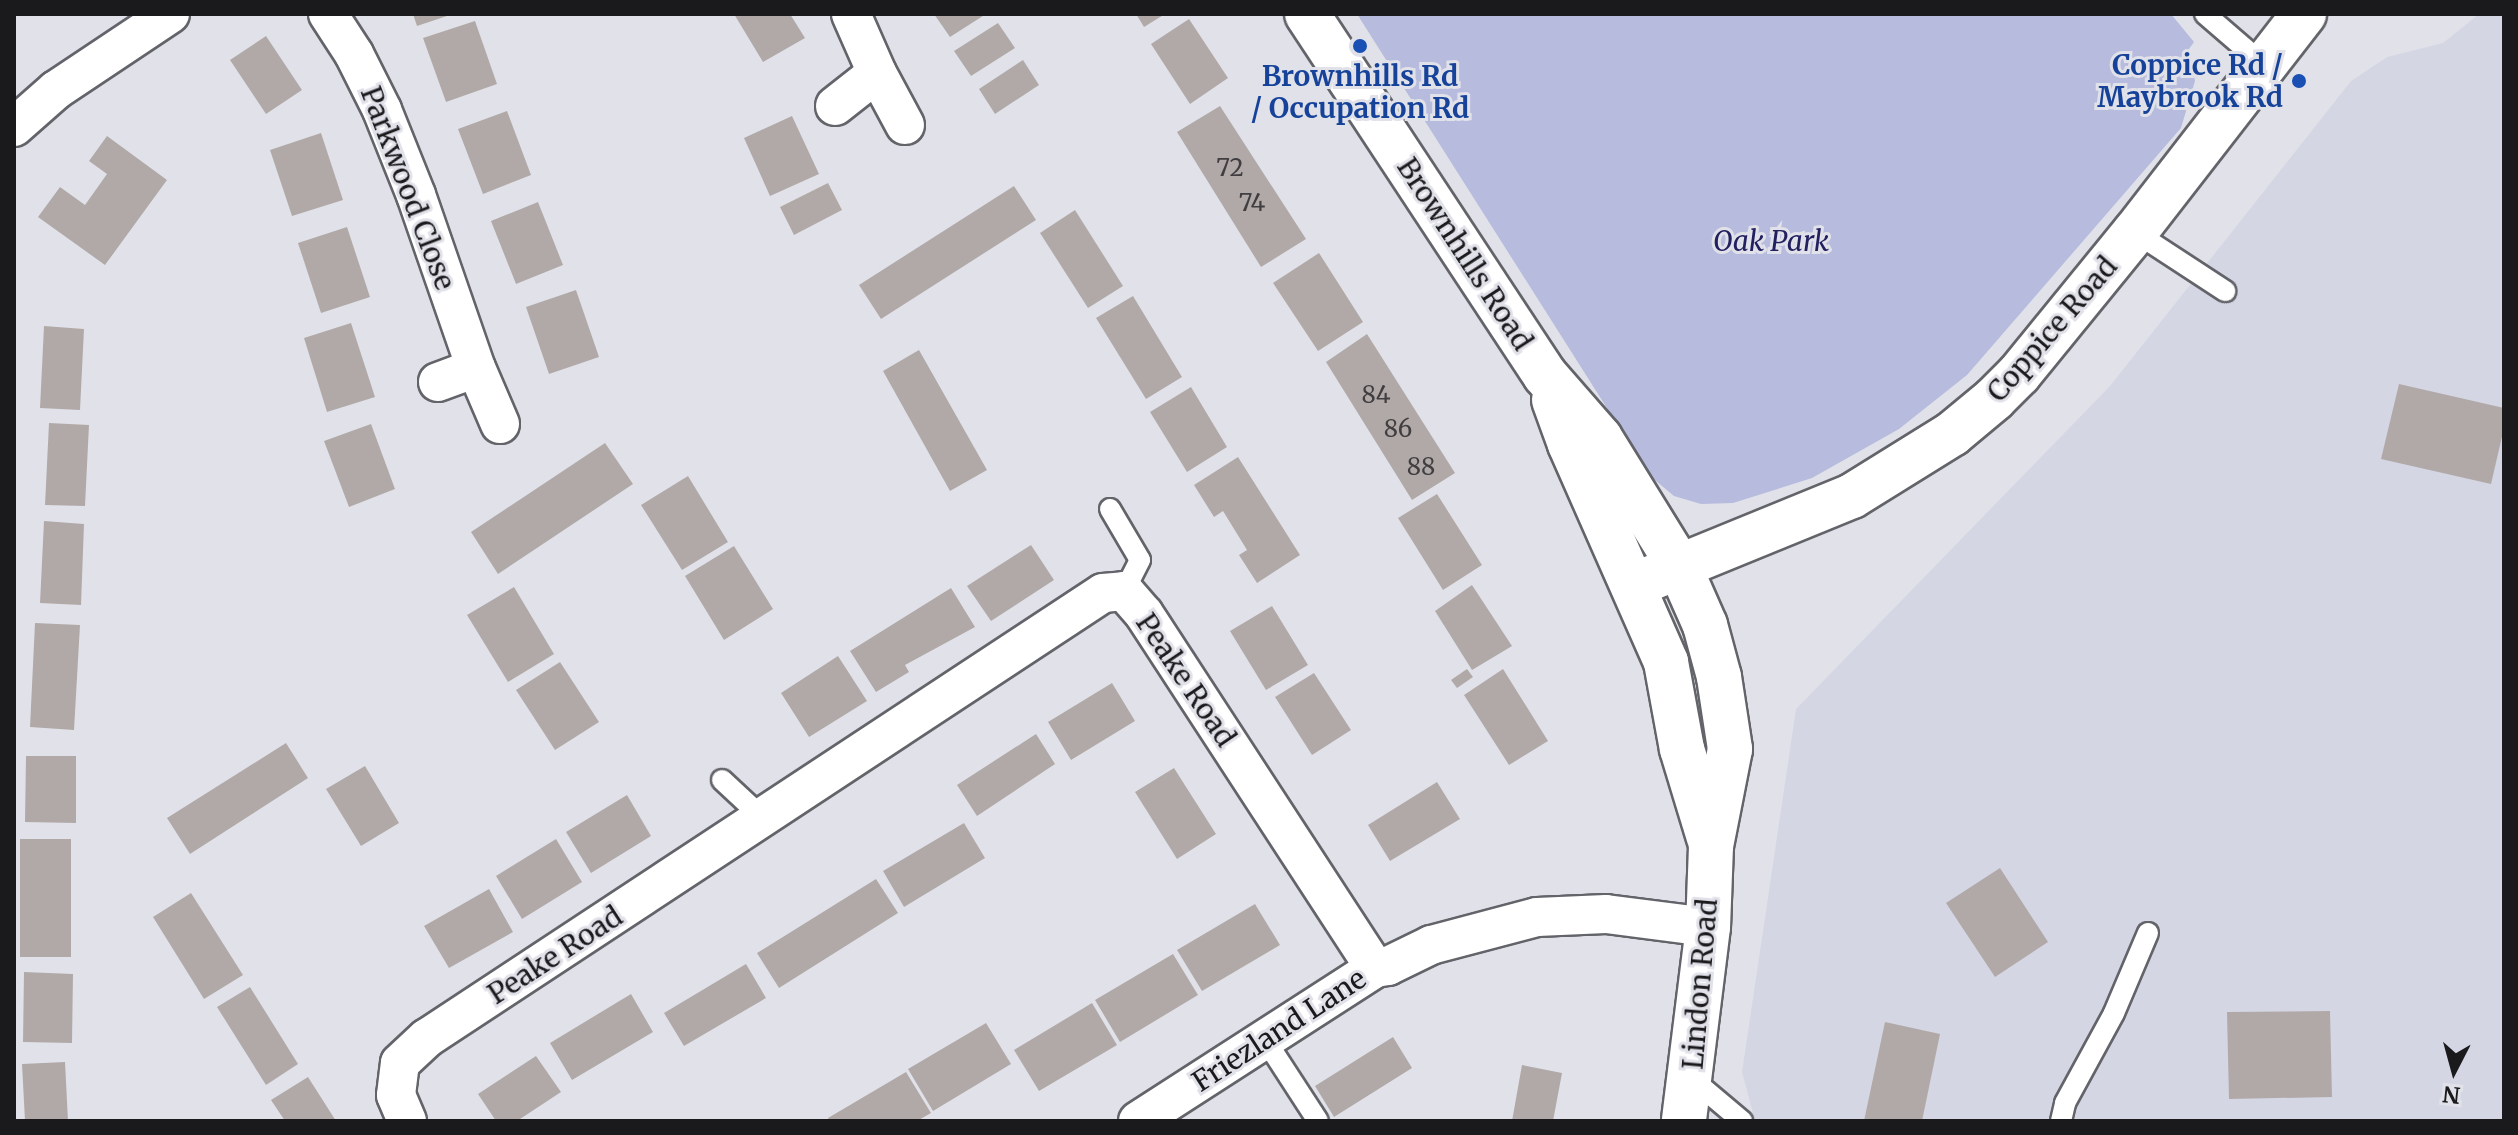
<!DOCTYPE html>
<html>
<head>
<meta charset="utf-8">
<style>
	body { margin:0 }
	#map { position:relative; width:2518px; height:1135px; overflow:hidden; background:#e1e2e9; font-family:Merriweather,serif }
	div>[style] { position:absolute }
	.built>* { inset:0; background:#d4d6e4 }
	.green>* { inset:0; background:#b7bbdd }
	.building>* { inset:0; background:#b1a9a8 }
	.roads { filter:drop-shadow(2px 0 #63646a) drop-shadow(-2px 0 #63646a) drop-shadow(0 2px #63646a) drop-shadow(0 -2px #63646a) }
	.lane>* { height:20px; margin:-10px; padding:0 10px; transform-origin:10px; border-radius:10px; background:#fff }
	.street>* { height:38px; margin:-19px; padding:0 19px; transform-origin:19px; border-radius:19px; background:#fff }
	.secondary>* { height:44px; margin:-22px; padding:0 22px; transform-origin:22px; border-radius:22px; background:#fff }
	.dots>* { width:22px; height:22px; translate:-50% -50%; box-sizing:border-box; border:4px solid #e1e2e9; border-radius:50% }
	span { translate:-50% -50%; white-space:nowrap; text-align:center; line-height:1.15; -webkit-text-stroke:6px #e1e2e9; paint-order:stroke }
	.number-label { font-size:24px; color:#403e40 }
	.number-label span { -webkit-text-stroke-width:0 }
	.transit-label { font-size:28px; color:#164399; font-weight:700 }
	.right { translate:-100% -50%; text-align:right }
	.street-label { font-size:28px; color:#1a1a1d }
	.park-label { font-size:28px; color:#232060; font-style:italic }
	.frame { position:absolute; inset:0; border:16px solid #1a1a1d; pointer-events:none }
	.north { position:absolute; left:2414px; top:1031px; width:80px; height:80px; -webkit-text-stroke:6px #e1e2e9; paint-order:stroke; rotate:186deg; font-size:22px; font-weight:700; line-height:32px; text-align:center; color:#1a1a1d }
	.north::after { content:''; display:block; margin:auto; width:28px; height:36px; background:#1a1a1d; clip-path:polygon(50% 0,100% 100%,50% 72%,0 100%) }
</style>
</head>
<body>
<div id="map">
	<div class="built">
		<div style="clip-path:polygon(2479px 14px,2499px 14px,2504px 18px,2504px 1121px,1755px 1121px,1742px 1072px,1796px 709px,2110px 386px,2351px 81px,2387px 57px,2443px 43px)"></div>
	</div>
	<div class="green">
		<div style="clip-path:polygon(1357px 14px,2171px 14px,2194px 42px,2189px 49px,2195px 81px,2181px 128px,1967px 375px,1899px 429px,1812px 478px,1733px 503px,1701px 504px,1674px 496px,1650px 476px)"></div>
	</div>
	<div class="building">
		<div style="clip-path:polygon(413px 14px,450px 14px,450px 15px,417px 26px)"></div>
		<div style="clip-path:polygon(734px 14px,790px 14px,805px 38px,763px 62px)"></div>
		<div style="clip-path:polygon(934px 14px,986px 14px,950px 37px)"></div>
		<div style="clip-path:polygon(1136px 14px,1165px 14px,1144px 27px)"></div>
		<div style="clip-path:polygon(1189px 19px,1228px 78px,1190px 104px,1151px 44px)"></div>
		<div style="clip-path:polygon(475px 21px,497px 84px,446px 102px,423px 38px)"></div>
		<div style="clip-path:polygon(998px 23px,1015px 48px,971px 76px,954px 51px)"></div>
		<div style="clip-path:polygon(266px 36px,302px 90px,266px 114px,230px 60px)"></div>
		<div style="clip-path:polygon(1023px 60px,1039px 85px,995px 114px,979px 89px)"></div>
		<div style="clip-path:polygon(1220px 106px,1306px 239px,1261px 267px,1177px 132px)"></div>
		<div style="clip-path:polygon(507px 111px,531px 175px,483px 194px,458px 129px)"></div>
		<div style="clip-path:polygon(792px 116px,819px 174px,770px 196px,744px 138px)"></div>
		<div style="clip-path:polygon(321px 133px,343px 200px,292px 216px,270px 150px)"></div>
		<div style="clip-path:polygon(107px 136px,167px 180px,105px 265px,38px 217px,60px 187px,85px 205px,107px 174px,89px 161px)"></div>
		<div style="clip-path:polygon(828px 183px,842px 210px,794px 235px,780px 207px)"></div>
		<div style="clip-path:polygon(1014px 186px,1036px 220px,881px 319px,859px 285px)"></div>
		<div style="clip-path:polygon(538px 202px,563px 265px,516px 284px,491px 221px)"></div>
		<div style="clip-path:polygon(1075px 210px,1123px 286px,1088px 308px,1040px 233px)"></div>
		<div style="clip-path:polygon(347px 227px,370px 297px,321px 313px,298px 243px)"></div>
		<div style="clip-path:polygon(1319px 253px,1363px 322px,1318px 351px,1273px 283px)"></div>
		<div style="clip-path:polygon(576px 290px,599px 357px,549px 374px,526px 307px)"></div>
		<div style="clip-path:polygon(1133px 296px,1182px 377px,1146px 399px,1096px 318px)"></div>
		<div style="clip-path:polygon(351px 323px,375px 397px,327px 412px,304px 338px)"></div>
		<div style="clip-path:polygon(44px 326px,84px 329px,80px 410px,40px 408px)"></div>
		<div style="clip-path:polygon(1367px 334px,1455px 473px,1412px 500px,1326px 362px)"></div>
		<div style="clip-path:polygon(919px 350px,987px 470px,950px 491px,883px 371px)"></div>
		<div style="clip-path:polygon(2399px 384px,2504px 408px,2504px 428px,2491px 484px,2381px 459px)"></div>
		<div style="clip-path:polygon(1191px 387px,1227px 447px,1187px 472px,1150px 412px)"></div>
		<div style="clip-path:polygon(49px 423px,89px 425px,85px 506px,45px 505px)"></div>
		<div style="clip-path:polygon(371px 424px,395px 489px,349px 507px,324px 441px)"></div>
		<div style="clip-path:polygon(605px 443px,633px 484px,498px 574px,471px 532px)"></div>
		<div style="clip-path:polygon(1238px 457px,1300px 555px,1257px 583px,1239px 555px,1247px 550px,1223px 511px,1214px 517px,1194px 485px)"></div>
		<div style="clip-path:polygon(688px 476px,728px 542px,682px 570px,641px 505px)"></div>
		<div style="clip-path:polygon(1437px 494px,1482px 565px,1443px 590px,1398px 518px)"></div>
		<div style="clip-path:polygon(44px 521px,84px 524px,81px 605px,40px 603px)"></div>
		<div style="clip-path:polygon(1031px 545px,1054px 580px,991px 621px,967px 586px)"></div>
		<div style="clip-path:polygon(734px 546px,773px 609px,724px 640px,685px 576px)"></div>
		<div style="clip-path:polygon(1472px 585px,1512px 646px,1472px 670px,1435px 611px)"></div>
		<div style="clip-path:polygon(514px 587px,554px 654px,508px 682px,467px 615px)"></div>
		<div style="clip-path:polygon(951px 588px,975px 627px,905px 665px,909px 672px,876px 692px,850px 651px)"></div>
		<div style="clip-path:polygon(1272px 606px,1308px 665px,1266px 690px,1230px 631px)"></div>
		<div style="clip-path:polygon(35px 623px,80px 625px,74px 730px,30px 727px)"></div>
		<div style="clip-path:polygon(838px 656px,867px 701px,809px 737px,781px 693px)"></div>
		<div style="clip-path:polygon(560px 662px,599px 722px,555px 750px,516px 690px)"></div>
		<div style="clip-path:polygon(1467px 669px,1473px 677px,1457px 688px,1451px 680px)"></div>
		<div style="clip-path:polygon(1503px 669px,1548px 741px,1509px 765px,1464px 695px)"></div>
		<div style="clip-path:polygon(1314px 673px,1351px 730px,1312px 755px,1275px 697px)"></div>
		<div style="clip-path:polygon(1112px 683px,1135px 721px,1071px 760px,1048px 722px)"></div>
		<div style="clip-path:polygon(1036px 734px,1055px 764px,977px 816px,957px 785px)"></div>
		<div style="clip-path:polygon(286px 743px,308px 778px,190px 854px,167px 818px)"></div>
		<div style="clip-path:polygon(26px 756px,76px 756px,76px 823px,25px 822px)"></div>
		<div style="clip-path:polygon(365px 766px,399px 823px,361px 846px,326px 789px)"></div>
		<div style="clip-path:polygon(1174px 768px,1216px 834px,1177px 859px,1135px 792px)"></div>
		<div style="clip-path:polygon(1437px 782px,1460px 819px,1390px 861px,1368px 825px)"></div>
		<div style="clip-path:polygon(627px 795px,651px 836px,591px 873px,566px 832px)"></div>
		<div style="clip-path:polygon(964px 823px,985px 858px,904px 907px,883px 871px)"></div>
		<div style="clip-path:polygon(20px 839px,71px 839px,71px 957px,20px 957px)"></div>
		<div style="clip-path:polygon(556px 839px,582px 882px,522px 919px,496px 876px)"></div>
		<div style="clip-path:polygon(2000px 868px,2048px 942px,1995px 977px,1946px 903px)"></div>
		<div style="clip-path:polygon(876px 879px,898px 913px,779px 988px,757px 953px)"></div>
		<div style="clip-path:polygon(489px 889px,513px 932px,449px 968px,424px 926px)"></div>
		<div style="clip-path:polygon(191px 893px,243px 975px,204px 999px,153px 917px)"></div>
		<div style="clip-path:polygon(1255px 904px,1280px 945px,1202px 991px,1177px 950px)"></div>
		<div style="clip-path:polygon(1173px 954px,1198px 995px,1120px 1042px,1095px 1000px)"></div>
		<div style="clip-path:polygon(746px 964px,766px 998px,684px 1046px,664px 1013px)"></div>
		<div style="clip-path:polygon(24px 972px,73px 974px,72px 1043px,23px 1042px)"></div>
		<div style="clip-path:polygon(250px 987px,298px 1064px,266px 1085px,217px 1007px)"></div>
		<div style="clip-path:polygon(631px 994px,653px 1032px,572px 1080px,550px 1043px)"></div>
		<div style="clip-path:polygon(1092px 1003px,1117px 1045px,1039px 1091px,1014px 1050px)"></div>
		<div style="clip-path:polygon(2330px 1011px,2332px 1097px,2229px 1099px,2227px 1012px)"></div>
		<div style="clip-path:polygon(1885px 1022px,1940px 1034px,1922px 1121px,1864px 1121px)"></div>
		<div style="clip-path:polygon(986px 1023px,1011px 1064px,933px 1111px,908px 1069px)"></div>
		<div style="clip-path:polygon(1393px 1037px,1412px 1068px,1334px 1117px,1315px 1086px)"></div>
		<div style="clip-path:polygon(536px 1056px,561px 1092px,517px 1121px,496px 1121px,478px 1094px)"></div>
		<div style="clip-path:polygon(65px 1062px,68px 1121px,25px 1121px,22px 1064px)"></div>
		<div style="clip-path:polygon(1522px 1065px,1562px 1073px,1553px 1121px,1512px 1121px)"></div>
		<div style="clip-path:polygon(906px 1072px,931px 1113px,917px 1121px,829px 1121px,828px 1118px)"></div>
		<div style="clip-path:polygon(308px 1077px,336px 1121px,285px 1121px,271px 1100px)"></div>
	</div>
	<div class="roads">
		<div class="lane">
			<div style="left:2205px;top:14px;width:78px;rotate:40.8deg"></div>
			<div style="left:2135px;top:232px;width:108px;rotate:33.2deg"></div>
			<div style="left:1110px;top:509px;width:59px;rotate:59.5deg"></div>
			<div style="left:1140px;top:560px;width:35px;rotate:117deg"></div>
			<div style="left:722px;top:780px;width:57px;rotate:42.9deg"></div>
			<div style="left:1266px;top:1041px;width:95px;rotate:57deg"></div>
			<div style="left:1691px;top:1078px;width:67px;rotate:40.1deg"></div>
			<div style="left:2061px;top:1121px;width:18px;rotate:-77deg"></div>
			<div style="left:2065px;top:1103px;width:102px;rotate:-61.4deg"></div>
			<div style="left:2114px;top:1013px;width:87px;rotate:-67deg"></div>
		</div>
		<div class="street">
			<div style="left:328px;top:14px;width:48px;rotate:57deg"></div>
			<div style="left:354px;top:54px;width:63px;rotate:63.4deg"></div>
			<div style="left:382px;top:110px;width:92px;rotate:68.2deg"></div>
			<div style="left:416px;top:195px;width:183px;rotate:70.9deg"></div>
			<div style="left:476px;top:368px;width:61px;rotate:66.8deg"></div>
			<div style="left:851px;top:14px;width:64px;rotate:66.2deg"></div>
			<div style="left:877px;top:73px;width:59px;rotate:61.7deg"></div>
			<div style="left:835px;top:106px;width:53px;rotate:-38.2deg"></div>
			<div style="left:14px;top:127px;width:56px;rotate:-41.4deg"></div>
			<div style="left:56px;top:90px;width:137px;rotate:-33.7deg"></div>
			<div style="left:438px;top:382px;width:40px;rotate:-20.2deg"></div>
			<div style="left:407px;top:1121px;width:28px;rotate:-113deg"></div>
			<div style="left:396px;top:1095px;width:32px;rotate:-83deg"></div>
			<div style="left:400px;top:1063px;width:37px;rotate:-43deg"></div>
			<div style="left:427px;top:1038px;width:809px;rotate:-33.36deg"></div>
			<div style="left:1103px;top:593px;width:21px;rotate:-5deg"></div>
			<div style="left:1124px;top:591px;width:30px;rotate:49deg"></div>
			<div style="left:1144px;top:614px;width:423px;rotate:56.9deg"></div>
			<div style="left:1138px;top:1121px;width:282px;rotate:-32.8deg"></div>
			<div style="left:1375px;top:968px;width:13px;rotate:-9deg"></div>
			<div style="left:1388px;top:966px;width:48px;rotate:-26deg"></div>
			<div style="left:1431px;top:945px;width:110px;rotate:-14.8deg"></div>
			<div style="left:1537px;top:917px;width:69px;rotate:-2.5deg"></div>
			<div style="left:1606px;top:914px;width:103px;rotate:7.3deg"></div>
		</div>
		<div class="secondary">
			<div style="left:1307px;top:14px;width:432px;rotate:56.6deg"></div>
			<div style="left:1545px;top:375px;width:84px;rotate:48.9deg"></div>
			<div style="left:1600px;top:438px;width:150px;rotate:58.3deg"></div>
			<div style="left:1679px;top:566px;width:64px;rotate:66.2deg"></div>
			<div style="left:1705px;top:625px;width:54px;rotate:74.9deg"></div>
			<div style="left:1719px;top:677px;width:73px;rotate:81.3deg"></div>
			<div style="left:1730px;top:749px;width:99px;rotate:101.1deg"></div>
			<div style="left:1711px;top:846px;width:81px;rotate:92.1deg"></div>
			<div style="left:1708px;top:927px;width:195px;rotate:97.1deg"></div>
			<div style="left:1554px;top:400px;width:47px;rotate:70deg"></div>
			<div style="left:1570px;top:444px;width:238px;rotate:66.2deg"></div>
			<div style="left:1666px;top:662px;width:88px;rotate:79.6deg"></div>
			<div style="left:1682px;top:749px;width:93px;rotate:73.1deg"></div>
			<div style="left:1634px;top:585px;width:235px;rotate:-22.2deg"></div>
			<div style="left:1852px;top:496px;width:118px;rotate:-31.8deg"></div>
			<div style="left:1952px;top:434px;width:55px;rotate:-39.8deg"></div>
			<div style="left:1994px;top:399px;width:35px;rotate:-45deg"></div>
			<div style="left:2019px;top:374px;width:183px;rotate:-50.8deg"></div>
			<div style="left:2135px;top:232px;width:276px;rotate:-52.2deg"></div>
		</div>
	</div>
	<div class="dots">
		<div style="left:1360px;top:46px;background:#1a4fb4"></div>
		<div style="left:2299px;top:81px;background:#1a4fb4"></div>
	</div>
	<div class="number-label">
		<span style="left:1230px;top:168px">72</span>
		<span style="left:1252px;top:203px">74</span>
		<span style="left:1376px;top:395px">84</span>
		<span style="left:1398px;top:429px">86</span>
		<span style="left:1421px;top:467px">88</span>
	</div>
	<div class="transit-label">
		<span class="right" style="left:2283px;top:81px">Coppice Rd /<br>Maybrook Rd</span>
		<span style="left:1360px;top:92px">Brownhills Rd<br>/ Occupation Rd</span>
	</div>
	<div class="street-label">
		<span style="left:408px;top:188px;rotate:69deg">Parkwood Close</span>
		<span style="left:1465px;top:254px;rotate:57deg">Brownhills Road</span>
		<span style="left:2052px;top:329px;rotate:-49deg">Coppice Road</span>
		<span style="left:1186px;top:680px;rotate:56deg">Peake Road</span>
		<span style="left:555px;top:955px;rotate:-33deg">Peake Road</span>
		<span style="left:1700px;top:984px;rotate:-85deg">Lindon Road</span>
		<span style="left:1279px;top:1030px;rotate:-33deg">Friezland Lane</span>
	</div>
	<div class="park-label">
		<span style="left:1771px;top:241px">Oak Park</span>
	</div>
	<div class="frame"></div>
	<div class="north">N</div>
</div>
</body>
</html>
